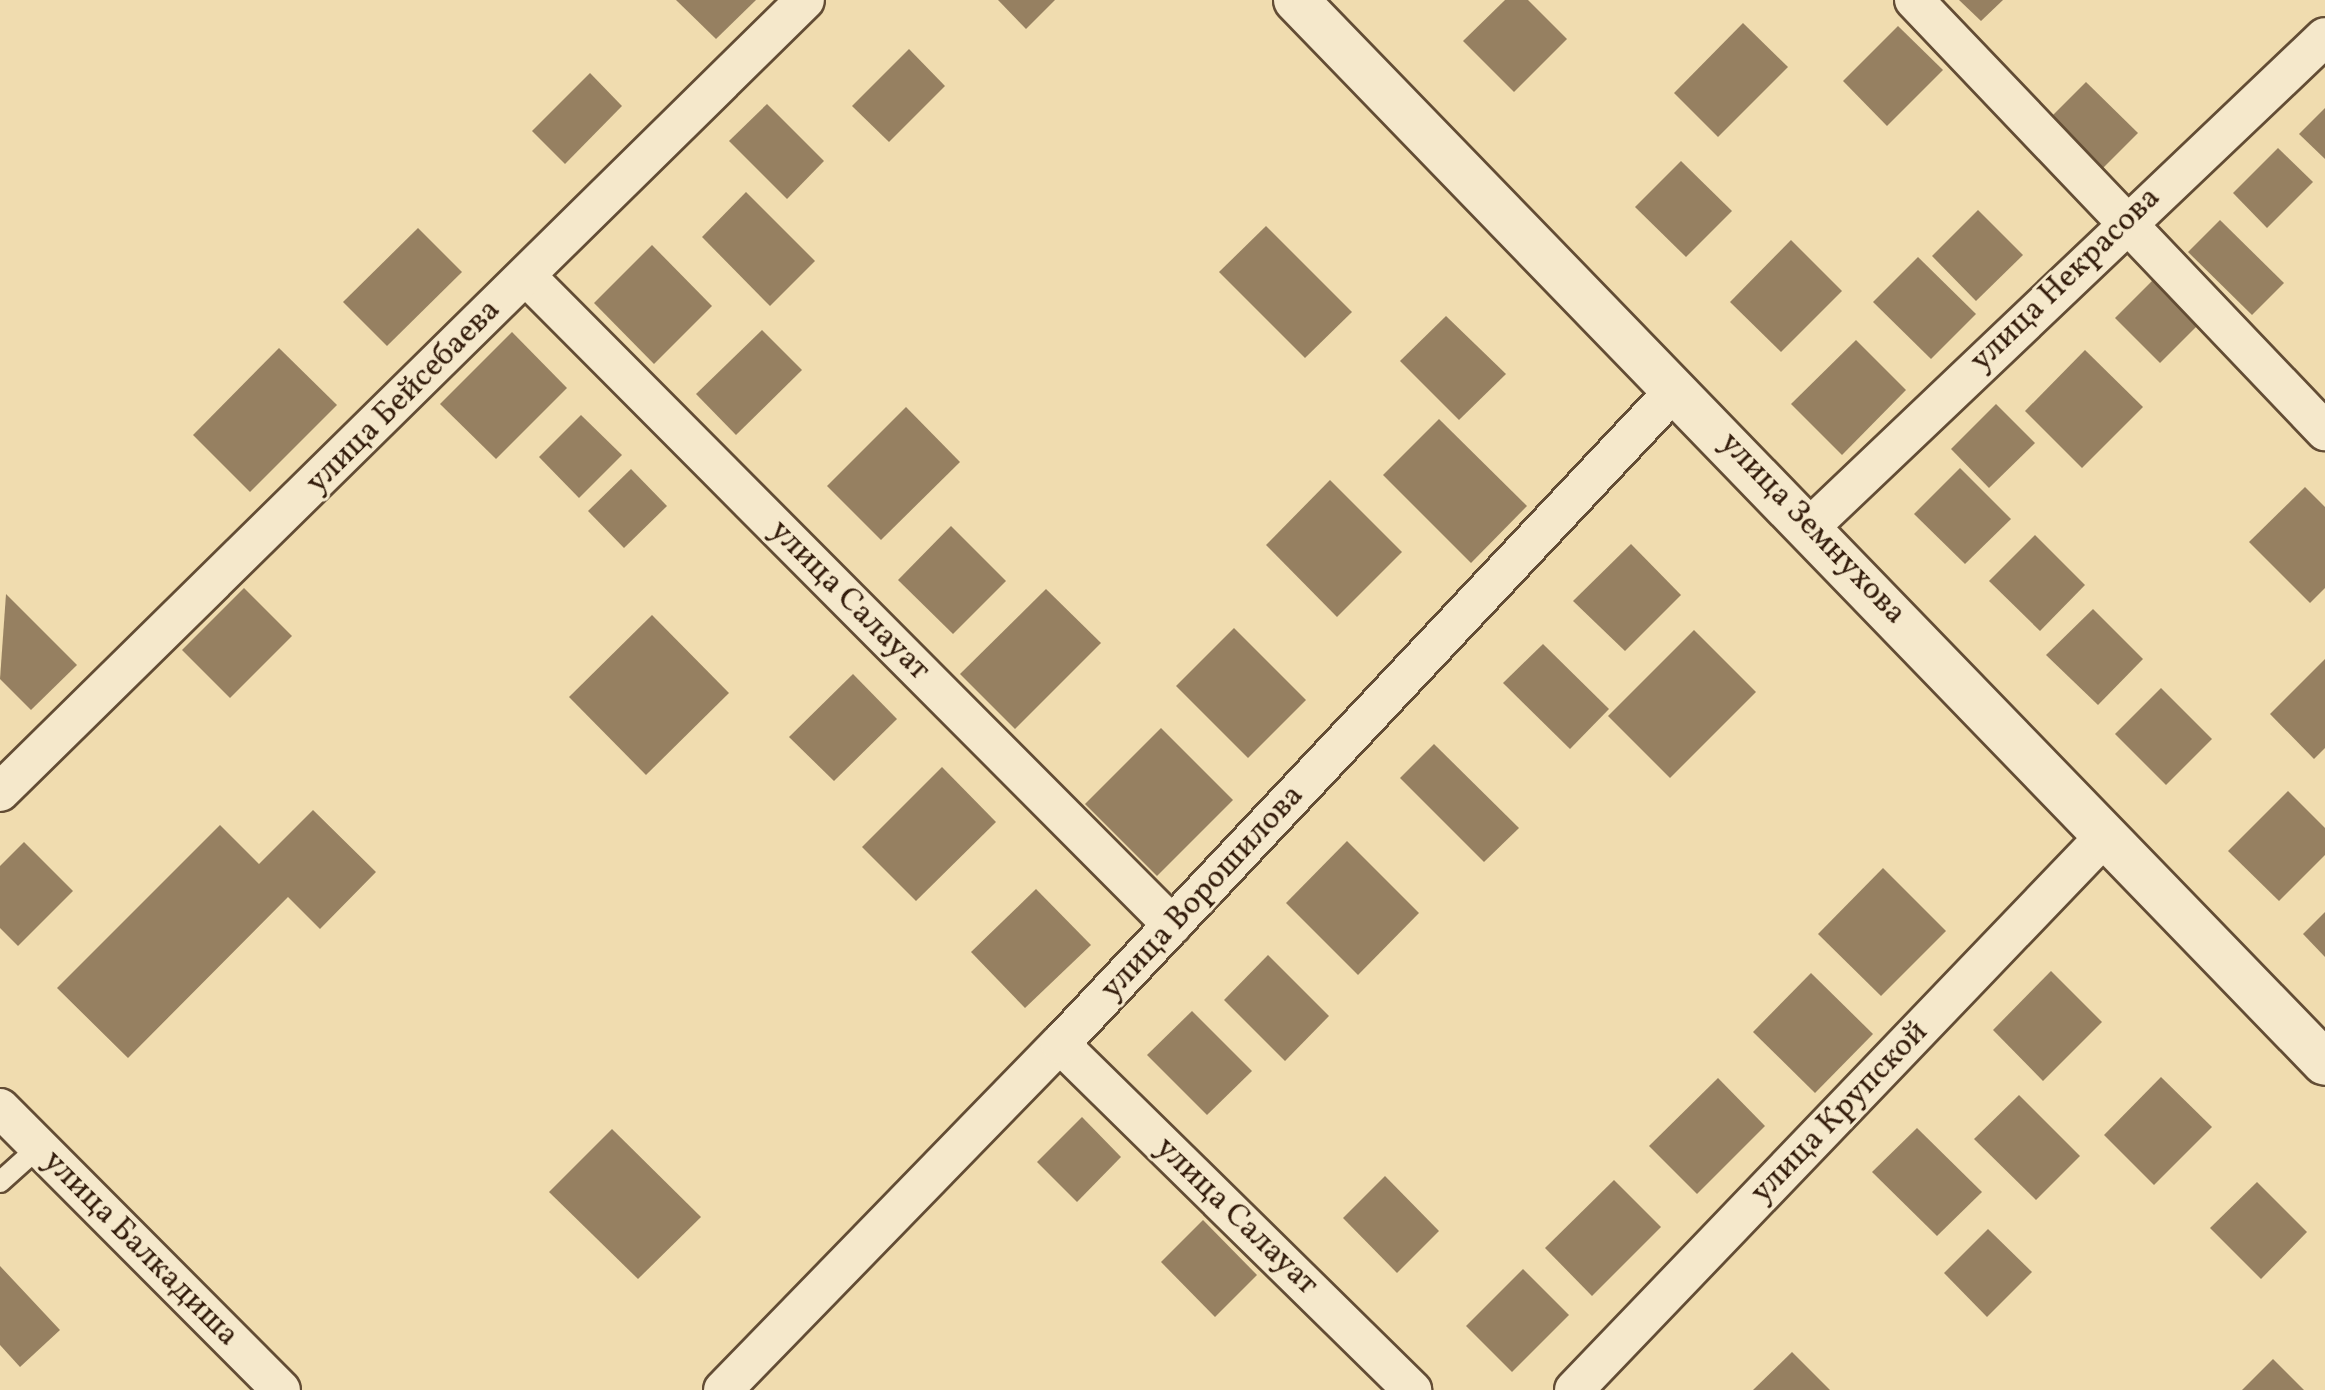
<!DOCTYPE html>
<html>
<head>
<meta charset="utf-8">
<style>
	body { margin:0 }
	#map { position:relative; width:2325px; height:1390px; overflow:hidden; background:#f0dcaf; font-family:Vollkorn,serif }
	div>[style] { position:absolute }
	.building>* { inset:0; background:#968061 }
	.roads { filter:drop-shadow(2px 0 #634d35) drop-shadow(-2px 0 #634d35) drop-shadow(0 2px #634d35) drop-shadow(0 -2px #634d35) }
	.service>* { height:20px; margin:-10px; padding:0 10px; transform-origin:10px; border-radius:10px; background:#f5e8cb }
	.minor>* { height:38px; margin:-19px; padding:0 19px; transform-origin:19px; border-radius:19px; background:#f5e8cb }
	.tertiary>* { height:44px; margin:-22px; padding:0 22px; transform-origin:22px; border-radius:22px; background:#f5e8cb }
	span { translate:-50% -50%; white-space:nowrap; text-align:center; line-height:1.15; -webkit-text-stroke:6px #f5e8cb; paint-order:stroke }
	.street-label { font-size:32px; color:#341d0c }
</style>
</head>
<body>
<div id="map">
	<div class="building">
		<div style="clip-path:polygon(676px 0,756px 0,716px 39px)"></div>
		<div style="clip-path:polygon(998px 0,1055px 0,1026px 29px)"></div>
		<div style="clip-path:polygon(1505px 0,1528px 0,1567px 39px,1514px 92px,1463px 41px)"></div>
		<div style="clip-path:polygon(1959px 0,2003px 0,1981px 21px)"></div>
		<div style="clip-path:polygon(1743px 23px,1788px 67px,1718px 137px,1674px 93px)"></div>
		<div style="clip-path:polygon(1898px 26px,1943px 70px,1887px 126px,1843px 81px)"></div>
		<div style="clip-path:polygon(909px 49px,945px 86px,889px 142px,852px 106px)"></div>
		<div style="clip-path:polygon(590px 73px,622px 106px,565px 164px,532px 131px)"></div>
		<div style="clip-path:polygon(2086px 82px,2138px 133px,2101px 170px,2049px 119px)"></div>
		<div style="clip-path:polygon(767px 104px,824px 161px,787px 199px,729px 141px)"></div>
		<div style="clip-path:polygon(2325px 108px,2325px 159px,2299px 134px)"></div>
		<div style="clip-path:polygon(2278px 148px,2313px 182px,2267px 228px,2233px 193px)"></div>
		<div style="clip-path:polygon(1681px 161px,1732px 211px,1686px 257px,1635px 207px)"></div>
		<div style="clip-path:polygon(746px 192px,815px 261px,770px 306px,702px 237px)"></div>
		<div style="clip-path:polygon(1978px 210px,2023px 255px,1976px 301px,1932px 256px)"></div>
		<div style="clip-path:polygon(2220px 220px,2284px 283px,2252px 315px,2188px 252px)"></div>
		<div style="clip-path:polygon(1266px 226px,1352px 312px,1305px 358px,1219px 272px)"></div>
		<div style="clip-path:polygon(418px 228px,462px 272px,387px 346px,343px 302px)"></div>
		<div style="clip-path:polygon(1791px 240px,1842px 291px,1781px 352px,1730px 302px)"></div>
		<div style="clip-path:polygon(652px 245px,712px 306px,654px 364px,594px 303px)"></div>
		<div style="clip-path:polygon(1918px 257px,1976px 314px,1931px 359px,1873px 302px)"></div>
		<div style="clip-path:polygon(2160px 273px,2205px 318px,2160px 363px,2115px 318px)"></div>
		<div style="clip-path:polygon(1446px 316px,1506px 374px,1459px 420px,1400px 361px)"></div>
		<div style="clip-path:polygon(762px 330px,802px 370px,736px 435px,696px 394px)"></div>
		<div style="clip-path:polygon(512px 332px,567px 388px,496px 459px,440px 404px)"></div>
		<div style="clip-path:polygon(1856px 340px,1906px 390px,1842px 455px,1791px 404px)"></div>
		<div style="clip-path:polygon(279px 348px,337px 405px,250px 492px,193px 435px)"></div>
		<div style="clip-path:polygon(2085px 350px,2143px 407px,2082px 468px,2025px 411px)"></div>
		<div style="clip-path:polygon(1996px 404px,2035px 443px,1989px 488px,1951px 449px)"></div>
		<div style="clip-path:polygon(906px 407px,960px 462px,881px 540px,827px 486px)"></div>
		<div style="clip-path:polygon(581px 415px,622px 455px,579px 498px,539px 457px)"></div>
		<div style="clip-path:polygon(1439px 419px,1527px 506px,1471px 563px,1383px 475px)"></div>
		<div style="clip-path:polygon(1960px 468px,2011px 519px,1965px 564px,1914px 514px)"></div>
		<div style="clip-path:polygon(631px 469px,667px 506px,624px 548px,588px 511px)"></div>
		<div style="clip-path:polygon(1330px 480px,1402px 552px,1337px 617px,1266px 545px)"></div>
		<div style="clip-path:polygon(2305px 487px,2325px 507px,2325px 588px,2310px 603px,2249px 542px)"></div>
		<div style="clip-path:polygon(951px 526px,1006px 581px,953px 634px,898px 580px)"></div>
		<div style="clip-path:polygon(2035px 535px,2085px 585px,2040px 631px,1989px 581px)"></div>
		<div style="clip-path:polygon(1631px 544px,1681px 595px,1625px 651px,1573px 601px)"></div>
		<div style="clip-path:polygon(244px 588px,292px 636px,230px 698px,182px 650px)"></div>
		<div style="clip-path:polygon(1046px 589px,1101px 643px,1015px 729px,960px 674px)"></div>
		<div style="clip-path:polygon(6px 594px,77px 665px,31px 710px,0 679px)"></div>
		<div style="clip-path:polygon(2093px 609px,2143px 659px,2098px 705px,2046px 655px)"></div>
		<div style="clip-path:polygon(652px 615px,729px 693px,646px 775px,569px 697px)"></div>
		<div style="clip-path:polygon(1234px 628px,1306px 700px,1248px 758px,1176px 686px)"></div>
		<div style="clip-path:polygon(1694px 630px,1756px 692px,1670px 778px,1608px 716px)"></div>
		<div style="clip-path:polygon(1543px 644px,1609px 709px,1570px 749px,1503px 683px)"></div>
		<div style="clip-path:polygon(2325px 659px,2325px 748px,2314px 759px,2270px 714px)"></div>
		<div style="clip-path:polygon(853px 674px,897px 719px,834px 781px,789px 737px)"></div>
		<div style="clip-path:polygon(2161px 688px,2212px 739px,2166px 785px,2115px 734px)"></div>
		<div style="clip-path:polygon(1161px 728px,1233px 800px,1157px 876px,1085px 804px)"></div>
		<div style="clip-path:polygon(1434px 744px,1519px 828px,1484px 862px,1400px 778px)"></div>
		<div style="clip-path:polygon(942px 767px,996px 822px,916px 901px,862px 847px)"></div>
		<div style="clip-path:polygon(2288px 791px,2325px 828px,2325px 855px,2279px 901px,2228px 851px)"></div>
		<div style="clip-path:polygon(313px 810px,376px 872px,320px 929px,288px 897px,128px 1058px,57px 988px,220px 825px,259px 864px)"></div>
		<div style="clip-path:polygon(1347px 841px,1419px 913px,1358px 975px,1286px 903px)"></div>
		<div style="clip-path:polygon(24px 842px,73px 891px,18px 946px,0 928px,0 866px)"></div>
		<div style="clip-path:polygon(1883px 868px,1946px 931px,1881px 996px,1818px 934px)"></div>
		<div style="clip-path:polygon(1036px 889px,1091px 945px,1025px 1008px,971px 952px)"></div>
		<div style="clip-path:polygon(2325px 912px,2325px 957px,2303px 934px)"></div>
		<div style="clip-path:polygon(1268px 955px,1329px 1016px,1285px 1061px,1224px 1000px)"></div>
		<div style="clip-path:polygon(2051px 971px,2102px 1022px,2043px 1081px,1993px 1030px)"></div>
		<div style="clip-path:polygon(1811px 973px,1873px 1034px,1815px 1093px,1753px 1032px)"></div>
		<div style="clip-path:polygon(1192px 1011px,1252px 1071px,1207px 1115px,1147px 1055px)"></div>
		<div style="clip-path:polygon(2161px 1077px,2212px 1127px,2154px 1185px,2104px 1135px)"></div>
		<div style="clip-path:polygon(1718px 1078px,1765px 1126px,1697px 1194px,1649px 1146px)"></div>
		<div style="clip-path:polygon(2019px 1095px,2080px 1156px,2036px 1200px,1974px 1139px)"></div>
		<div style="clip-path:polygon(1082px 1117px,1121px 1157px,1077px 1202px,1037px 1162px)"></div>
		<div style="clip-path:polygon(1917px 1128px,1982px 1192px,1937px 1236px,1872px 1172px)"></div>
		<div style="clip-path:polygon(612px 1129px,701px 1217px,638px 1279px,549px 1192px)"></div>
		<div style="clip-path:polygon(1385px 1176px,1439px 1231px,1397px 1273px,1343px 1218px)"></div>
		<div style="clip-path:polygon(1614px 1180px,1661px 1227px,1592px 1296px,1545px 1248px)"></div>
		<div style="clip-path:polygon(2257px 1182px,2307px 1232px,2261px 1279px,2210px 1228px)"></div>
		<div style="clip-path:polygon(1203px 1220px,1257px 1275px,1215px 1317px,1161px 1262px)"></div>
		<div style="clip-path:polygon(1988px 1229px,2032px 1272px,1987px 1317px,1944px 1273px)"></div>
		<div style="clip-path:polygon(0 1266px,60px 1330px,20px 1367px,0 1345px)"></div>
		<div style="clip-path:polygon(1523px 1269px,1569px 1315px,1512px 1372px,1466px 1326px)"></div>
		<div style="clip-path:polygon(1792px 1352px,1830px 1390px,1753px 1390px)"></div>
		<div style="clip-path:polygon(2273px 1359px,2304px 1390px,2242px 1390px)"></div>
	</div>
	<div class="roads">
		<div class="service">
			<div style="left:0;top:1182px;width:52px;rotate:-41.9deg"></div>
		</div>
		<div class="minor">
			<div style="left:1914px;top:0;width:596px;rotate:46.36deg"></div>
			<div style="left:526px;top:276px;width:916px;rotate:45.13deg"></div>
			<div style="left:1811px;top:526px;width:709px;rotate:-43.57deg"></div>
			<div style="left:0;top:792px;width:1129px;rotate:-44.53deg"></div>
			<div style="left:1060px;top:1044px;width:494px;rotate:44.5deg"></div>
			<div style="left:0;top:1108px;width:398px;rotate:45.1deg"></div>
			<div style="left:723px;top:1390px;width:483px;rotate:-45.8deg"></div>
			<div style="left:1060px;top:1044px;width:899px;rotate:-46.76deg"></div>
			<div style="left:1574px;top:1390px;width:769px;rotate:-46.21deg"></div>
		</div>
		<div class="tertiary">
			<div style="left:1296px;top:0;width:1479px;rotate:45.93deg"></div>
		</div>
	</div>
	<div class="street-label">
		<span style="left:2066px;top:280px;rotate:-44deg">улица Некрасова</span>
		<span style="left:404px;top:397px;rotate:-45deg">улица Бейсебаева</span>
		<span style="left:1812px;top:529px;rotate:46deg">улица Земнухова</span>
		<span style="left:849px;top:601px;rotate:45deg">улица Салауат</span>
		<span style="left:1203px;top:893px;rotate:-47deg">улица Ворошилова</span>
		<span style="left:1840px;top:1113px;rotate:-46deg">улица Крупской</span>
		<span style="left:1236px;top:1217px;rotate:44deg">улица Салауат</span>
		<span style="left:140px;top:1249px;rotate:45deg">улица Балкадиша</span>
	</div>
</div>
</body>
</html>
